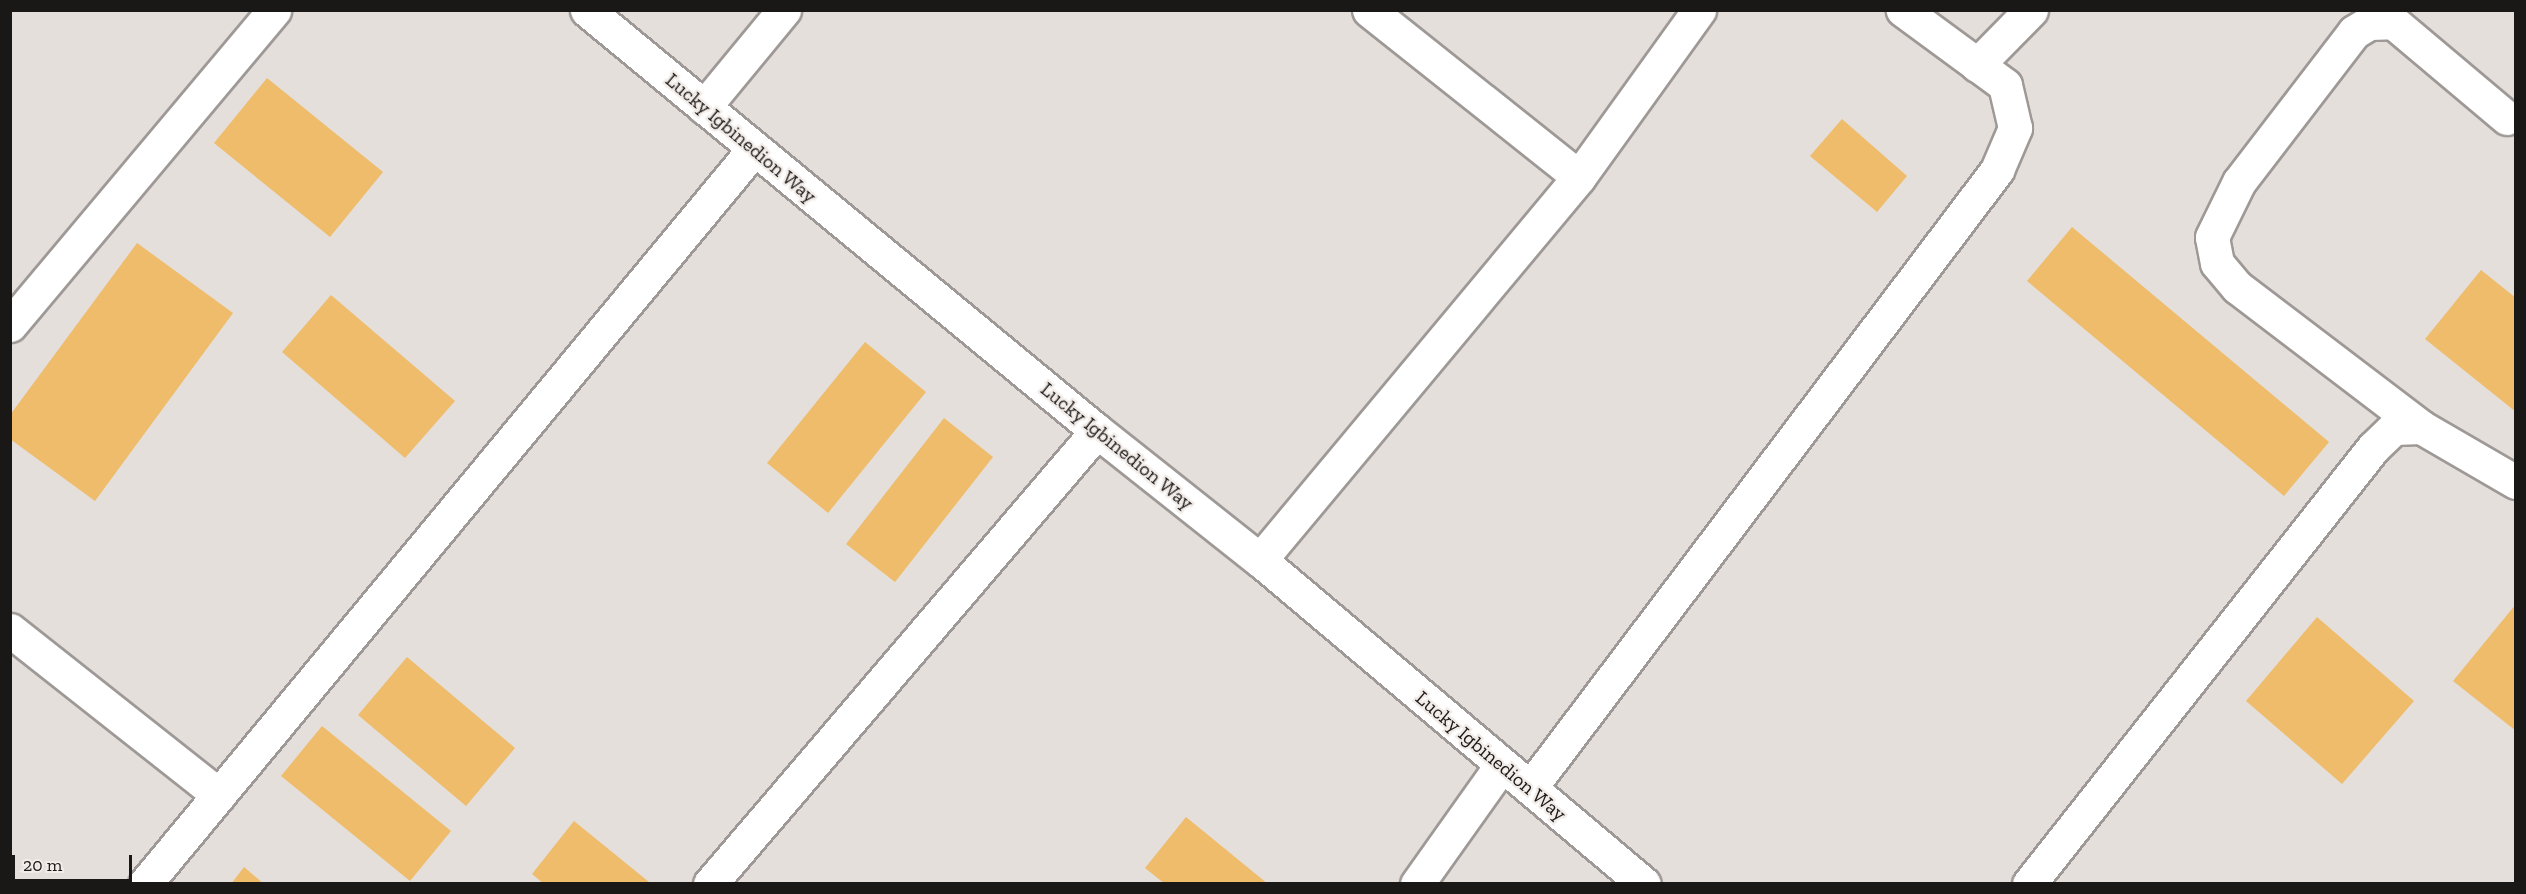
<!DOCTYPE html>
<html>
<head>
<meta charset="utf-8">
<style>
	body { margin:0 }
	#map { position:relative; width:2526px; height:894px; overflow:hidden; background:#e4dfdb; font-family:"Zilla Slab",serif }
	div>[style] { position:absolute }
	.building>* { inset:0; background:#eebc6a }
	.roads { filter:drop-shadow(2px 0 #9e9996) drop-shadow(-2px 0 #9e9996) drop-shadow(0 2px #9e9996) drop-shadow(0 -2px #9e9996) }
	.minor>* { height:33px; margin:-16.5px; padding:0 16.5px; transform-origin:16.5px; border-radius:16.5px; background:#fff }
	.tertiary>* { height:33px; margin:-16.5px; padding:0 16.5px; transform-origin:16.5px; border-radius:16.5px; background:#fff }
	span { translate:-50% -50%; white-space:nowrap; text-align:center; line-height:1.15; -webkit-text-stroke:4.5px #f2ece8; paint-order:stroke }
	.street-label { font-size:20px; color:#1a1817 }
	.frame { position:absolute; inset:0; border:12px solid #1a1817; pointer-events:none }
	.scale { position:absolute; left:12px; top:855px; width:120px; height:27px; box-sizing:border-box; border:3px solid #1a1817; border-top:0; padding-left:8px; font-size:18px; line-height:21px; white-space:nowrap; color:#1a1817; -webkit-text-stroke:4px #f2ece8; paint-order:stroke }
</style>
</head>
<body>
<div id="map">
	<div class="building">
		<div style="clip-path:polygon(267px 78px,383px 172px,330px 237px,214px 143px)"></div>
		<div style="clip-path:polygon(1842px 119px,1907px 176px,1877px 212px,1810px 156px)"></div>
		<div style="clip-path:polygon(2072px 227px,2329px 442px,2284px 496px,2027px 281px)"></div>
		<div style="clip-path:polygon(137px 243px,233px 313px,95px 501px,10px 439px,10px 415px)"></div>
		<div style="clip-path:polygon(2481px 270px,2516px 298px,2516px 412px,2425px 339px)"></div>
		<div style="clip-path:polygon(331px 295px,455px 401px,405px 458px,282px 352px)"></div>
		<div style="clip-path:polygon(865px 342px,926px 392px,828px 513px,767px 463px)"></div>
		<div style="clip-path:polygon(944px 418px,993px 457px,895px 582px,846px 544px)"></div>
		<div style="clip-path:polygon(2516px 604px,2516px 731px,2453px 681px)"></div>
		<div style="clip-path:polygon(2317px 617px,2414px 701px,2342px 784px,2246px 701px)"></div>
		<div style="clip-path:polygon(407px 657px,515px 748px,466px 806px,358px 715px)"></div>
		<div style="clip-path:polygon(322px 726px,451px 831px,410px 881px,281px 776px)"></div>
		<div style="clip-path:polygon(1186px 817px,1268px 884px,1165px 884px,1145px 868px)"></div>
		<div style="clip-path:polygon(574px 821px,649px 882px,648px 884px,544px 884px,532px 874px)"></div>
		<div style="clip-path:polygon(244px 867px,264px 884px,231px 884px)"></div>
	</div>
	<div class="roads">
		<div class="minor">
			<div style="left:1369px;top:10px;width:268px;rotate:38.5deg"></div>
			<div style="left:1977px;top:65px;width:77px;rotate:-45.5deg"></div>
			<div style="left:704px;top:107px;width:126px;rotate:-50.5deg"></div>
			<div style="left:10px;top:325px;width:411px;rotate:-50deg"></div>
			<div style="left:2421px;top:427px;width:231px;rotate:-142.7deg"></div>
			<div style="left:2237px;top:287px;width:31px;rotate:-130deg"></div>
			<div style="left:2217px;top:263px;width:26px;rotate:-101deg"></div>
			<div style="left:2212px;top:237px;width:61px;rotate:-63.9deg"></div>
			<div style="left:2239px;top:182px;width:189px;rotate:-52.5deg"></div>
			<div style="left:2354px;top:32px;width:17px;rotate:-31deg"></div>
			<div style="left:2369px;top:23px;width:24px;rotate:-2deg"></div>
			<div style="left:2393px;top:22px;width:149px;rotate:40.1deg"></div>
			<div style="left:1260px;top:560px;width:498px;rotate:-50.2deg"></div>
			<div style="left:1579px;top:177px;width:206px;rotate:-54.3deg"></div>
			<div style="left:10px;top:630px;width:266px;rotate:38.3deg"></div>
			<div style="left:1530px;top:788px;width:775px;rotate:-52.92deg"></div>
			<div style="left:1997px;top:170px;width:46px;rotate:-66.8deg"></div>
			<div style="left:2015px;top:128px;width:44px;rotate:-103.1deg"></div>
			<div style="left:2005px;top:85px;width:127px;rotate:-143.7deg"></div>
			<div style="left:145px;top:884px;width:955px;rotate:-50.36deg"></div>
			<div style="left:710px;top:884px;width:596px;rotate:-49.49deg"></div>
			<div style="left:1417px;top:884px;width:145px;rotate:-54.6deg"></div>
			<div style="left:2029px;top:884px;width:555px;rotate:-51.73deg"></div>
			<div style="left:2373px;top:448px;width:29px;rotate:-44deg"></div>
			<div style="left:2394px;top:428px;width:27px;rotate:-2deg"></div>
			<div style="left:2421px;top:427px;width:110px;rotate:30.1deg"></div>
		</div>
		<div class="tertiary">
			<div style="left:587px;top:10px;width:661px;rotate:39.54deg"></div>
			<div style="left:1097px;top:431px;width:208px;rotate:38.4deg"></div>
			<div style="left:1260px;top:560px;width:502px;rotate:40.16deg"></div>
		</div>
	</div>
	<div class="street-label">
		<span style="left:741px;top:138px;rotate:40deg">Lucky Igbinedion Way</span>
		<span style="left:1117px;top:446px;rotate:39deg">Lucky Igbinedion Way</span>
		<span style="left:1491px;top:756px;rotate:40deg">Lucky Igbinedion Way</span>
	</div>
	<div class="frame"></div>
	<div class="scale">20 m</div>
</div>
</body>
</html>
